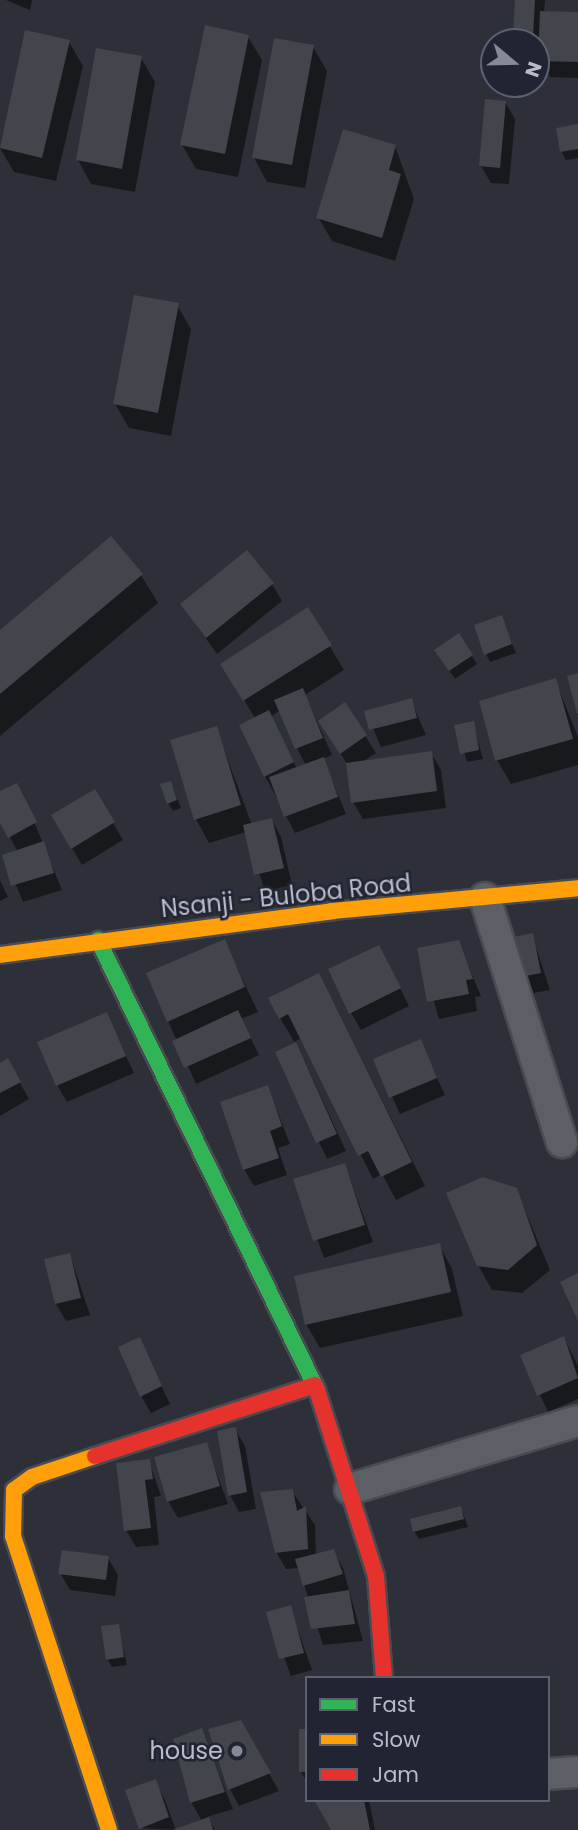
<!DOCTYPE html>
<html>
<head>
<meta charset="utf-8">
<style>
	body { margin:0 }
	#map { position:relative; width:578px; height:1830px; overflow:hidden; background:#2d3038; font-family:Poppins,sans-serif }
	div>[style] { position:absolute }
	.shadow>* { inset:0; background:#0007 }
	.building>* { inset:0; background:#42454c }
	.roads { filter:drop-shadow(2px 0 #494b51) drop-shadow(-2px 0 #494b51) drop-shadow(0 2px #494b51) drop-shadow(0 -2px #494b51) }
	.street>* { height:30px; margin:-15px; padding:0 15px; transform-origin:15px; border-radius:15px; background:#5d5f66 }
	.fast>* { height:16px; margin:-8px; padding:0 8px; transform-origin:8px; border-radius:8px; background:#30b455 }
	.slow>* { height:16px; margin:-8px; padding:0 8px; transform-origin:8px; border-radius:8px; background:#ff9f0a }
	.jam>* { height:16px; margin:-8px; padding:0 8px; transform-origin:8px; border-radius:8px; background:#e5322d }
	.dots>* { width:19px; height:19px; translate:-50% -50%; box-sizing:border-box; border:4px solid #212533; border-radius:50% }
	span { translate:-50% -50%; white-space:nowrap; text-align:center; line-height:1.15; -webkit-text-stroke:5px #212533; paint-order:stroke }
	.street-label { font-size:24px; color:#b8bbc8 }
	.poi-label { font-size:24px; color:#b8bbc8 }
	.right { translate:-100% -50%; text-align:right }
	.legend { position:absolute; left:305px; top:1676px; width:245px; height:126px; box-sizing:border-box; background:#212533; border:2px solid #5d616f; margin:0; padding:9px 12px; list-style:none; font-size:21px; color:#b8bbc8 }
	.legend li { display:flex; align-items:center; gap:14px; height:35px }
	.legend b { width:35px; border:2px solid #5d616f }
	.north { position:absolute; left:480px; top:28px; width:70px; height:70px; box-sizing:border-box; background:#212533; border:2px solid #5d616f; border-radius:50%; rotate:109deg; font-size:19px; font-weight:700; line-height:28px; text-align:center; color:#b8bbc8 }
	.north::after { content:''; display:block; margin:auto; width:24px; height:32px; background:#878a96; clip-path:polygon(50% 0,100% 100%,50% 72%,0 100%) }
</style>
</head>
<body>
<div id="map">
	<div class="shadow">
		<div style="clip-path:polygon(6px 0,32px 0,30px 10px)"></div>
		<div style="clip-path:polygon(516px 0,545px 0,544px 13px,578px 14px,578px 78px,550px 77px,536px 42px,519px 42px)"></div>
		<div style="clip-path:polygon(248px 37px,262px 60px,238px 177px,196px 169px,182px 145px)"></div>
		<div style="clip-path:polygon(69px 42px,83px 66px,56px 181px,14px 172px,0 148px)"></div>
		<div style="clip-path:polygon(313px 47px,327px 71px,305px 188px,267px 182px,254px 158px)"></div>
		<div style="clip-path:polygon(141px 58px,155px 82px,135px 192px,91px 184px,78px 160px)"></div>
		<div style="clip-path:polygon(505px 102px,515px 119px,509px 184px,491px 183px,481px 166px)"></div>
		<div style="clip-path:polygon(578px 126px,578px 158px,566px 160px,561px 151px)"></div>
		<div style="clip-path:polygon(395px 146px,414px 199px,395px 261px,332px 241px,318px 217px)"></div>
		<div style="clip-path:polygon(177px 305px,191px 329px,171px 436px,129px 428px,115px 404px)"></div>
		<div style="clip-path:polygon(141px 575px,158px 603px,0 736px,0 633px)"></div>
		<div style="clip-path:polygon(272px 584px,282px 601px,217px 654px,182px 605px)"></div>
		<div style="clip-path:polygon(evenodd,308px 610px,344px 670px,305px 695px,332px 755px,323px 759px,346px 814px,295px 833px,265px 776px,256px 720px,240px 693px,308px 610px,281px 710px,297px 749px,306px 765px,297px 769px,270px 717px,281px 710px)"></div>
		<div style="clip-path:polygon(501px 617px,516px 653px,490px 662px,486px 654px)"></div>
		<div style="clip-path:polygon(472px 656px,477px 664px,455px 679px,441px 658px)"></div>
		<div style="clip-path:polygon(555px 680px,578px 737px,578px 765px,511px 784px,497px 760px)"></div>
		<div style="clip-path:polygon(411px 700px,426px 735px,381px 747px,366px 712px)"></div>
		<div style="clip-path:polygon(345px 704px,376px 753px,362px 762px,431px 753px,441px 770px,446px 808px,363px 819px,353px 802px,348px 765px,330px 738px)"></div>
		<div style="clip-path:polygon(473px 723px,483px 759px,467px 762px,457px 726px)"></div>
		<div style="clip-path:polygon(216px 728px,252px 825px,272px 820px,281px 837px,292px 885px,265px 891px,246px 832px,209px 843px,196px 819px)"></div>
		<div style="clip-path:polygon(171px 783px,181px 808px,173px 811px,168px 803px)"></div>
		<div style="clip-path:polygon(94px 791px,123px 840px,82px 865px,53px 816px)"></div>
		<div style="clip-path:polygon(0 793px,26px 802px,62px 890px,23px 902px,4px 856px,18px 852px,0 819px)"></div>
		<div style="clip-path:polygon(0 880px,8px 897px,0 901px)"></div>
		<div style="clip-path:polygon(532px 935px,550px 990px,528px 994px,518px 977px)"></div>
		<div style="clip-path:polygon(224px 941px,258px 1012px,241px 1019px,259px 1055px,196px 1084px,168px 1021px)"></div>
		<div style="clip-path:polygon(458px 942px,481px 996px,475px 997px,477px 1011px,439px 1019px,419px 949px)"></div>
		<div style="clip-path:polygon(388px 964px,409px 1006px,361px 1030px,351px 1013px)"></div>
		<div style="clip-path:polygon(319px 975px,425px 1186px,396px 1200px,382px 1174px,373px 1179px,302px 1038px,294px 1042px,305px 1062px,346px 1151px,327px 1159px,277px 1053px,296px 1045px,280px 1018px)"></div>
		<div style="clip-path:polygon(106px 1014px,134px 1073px,67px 1102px,57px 1085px)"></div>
		<div style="clip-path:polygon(420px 1041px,445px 1095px,400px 1114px,375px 1060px)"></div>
		<div style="clip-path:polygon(7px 1060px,29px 1099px,0 1116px,0 1065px)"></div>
		<div style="clip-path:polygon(268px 1087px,290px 1144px,278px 1148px,287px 1175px,254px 1186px,244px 1169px)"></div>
		<div style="clip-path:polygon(345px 1165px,373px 1242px,324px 1258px,296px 1180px)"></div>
		<div style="clip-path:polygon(516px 1189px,550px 1270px,522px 1293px,492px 1290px,478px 1265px)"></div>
		<div style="clip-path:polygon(439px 1245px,452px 1269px,463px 1316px,320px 1348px,306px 1324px)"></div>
		<div style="clip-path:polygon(70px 1255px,90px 1315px,66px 1321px,56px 1304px)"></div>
		<div style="clip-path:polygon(564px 1338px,578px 1366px,578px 1399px,548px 1412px,522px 1356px)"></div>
		<div style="clip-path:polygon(139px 1339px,170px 1404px,151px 1413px,141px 1396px)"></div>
		<div style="clip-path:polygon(235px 1429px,245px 1446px,256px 1509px,239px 1512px,230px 1495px)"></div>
		<div style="clip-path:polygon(206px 1444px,228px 1504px,178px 1518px,168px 1501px)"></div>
		<div style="clip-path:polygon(149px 1461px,161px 1496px,154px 1497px,159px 1545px,136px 1547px,126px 1530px)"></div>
		<div style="clip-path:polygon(292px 1491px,315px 1525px,316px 1556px,333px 1551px,343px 1568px,363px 1641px,323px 1645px,299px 1568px,286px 1569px,276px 1552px)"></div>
		<div style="clip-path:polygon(461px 1508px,468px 1527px,419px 1539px,414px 1531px)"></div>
		<div style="clip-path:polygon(108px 1558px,118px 1575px,115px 1596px,70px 1590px,60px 1573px)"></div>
		<div style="clip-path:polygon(290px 1607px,312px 1670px,291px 1676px,268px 1613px)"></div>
		<div style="clip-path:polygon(118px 1626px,127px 1665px,112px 1667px,107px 1659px)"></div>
		<div style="clip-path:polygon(240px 1722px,279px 1791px,239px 1806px,230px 1789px)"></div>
		<div style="clip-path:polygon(201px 1730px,233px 1809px,207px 1817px,215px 1830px,176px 1830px,202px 1821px,191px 1802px)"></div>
		<div style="clip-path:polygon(307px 1730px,307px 1782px,301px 1772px)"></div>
		<div style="clip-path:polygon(155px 1782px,164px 1798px,176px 1830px,140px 1828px)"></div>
		<div style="clip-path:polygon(316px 1800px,369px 1800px,375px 1830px,333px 1830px)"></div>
	</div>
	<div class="building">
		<div style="clip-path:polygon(515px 0,535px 0,533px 36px,513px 35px)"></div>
		<div style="clip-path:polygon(540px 11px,578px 12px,578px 62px,538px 61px)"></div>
		<div style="clip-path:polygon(205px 25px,249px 35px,225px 154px,180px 145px)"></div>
		<div style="clip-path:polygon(25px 30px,70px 40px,42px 158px,0 148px)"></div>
		<div style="clip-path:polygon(274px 38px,314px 45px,292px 165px,252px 158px)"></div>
		<div style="clip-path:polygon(96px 48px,142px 56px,122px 169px,76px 160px)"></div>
		<div style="clip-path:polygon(485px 99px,506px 101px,500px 168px,479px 166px)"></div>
		<div style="clip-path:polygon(578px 124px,578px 149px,560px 152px,556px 128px)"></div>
		<div style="clip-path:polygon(343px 129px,396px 145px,389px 170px,401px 174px,382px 238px,316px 218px)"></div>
		<div style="clip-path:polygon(134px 295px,179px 303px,158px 413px,113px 404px)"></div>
		<div style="clip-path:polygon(111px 536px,143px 574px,0 694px,0 630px)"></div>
		<div style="clip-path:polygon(247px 550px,274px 583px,206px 638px,180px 604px)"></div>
		<div style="clip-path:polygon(308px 607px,332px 645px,243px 701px,220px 664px)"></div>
		<div style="clip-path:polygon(502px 615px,512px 644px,484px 655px,474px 625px)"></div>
		<div style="clip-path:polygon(459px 633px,473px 655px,449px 671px,434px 650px)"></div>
		<div style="clip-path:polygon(578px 673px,578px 713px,577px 713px,567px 676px)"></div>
		<div style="clip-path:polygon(556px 678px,573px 739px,495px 761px,479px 701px)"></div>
		<div style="clip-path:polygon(303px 688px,323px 738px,295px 749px,274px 700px)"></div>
		<div style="clip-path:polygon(412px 698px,417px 718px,369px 730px,364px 711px)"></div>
		<div style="clip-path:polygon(345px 702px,367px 735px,340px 754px,318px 721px)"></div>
		<div style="clip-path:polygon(269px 710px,294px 762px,264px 777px,239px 725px)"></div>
		<div style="clip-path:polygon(474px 721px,479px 750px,460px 754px,454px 725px)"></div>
		<div style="clip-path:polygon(217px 726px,241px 805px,194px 820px,170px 740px)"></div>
		<div style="clip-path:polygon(432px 751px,437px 791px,351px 803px,346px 763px)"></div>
		<div style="clip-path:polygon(324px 757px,338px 797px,284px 817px,269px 777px)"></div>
		<div style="clip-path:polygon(171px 781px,177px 800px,167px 804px,160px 784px)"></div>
		<div style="clip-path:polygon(17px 783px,37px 822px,8px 838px,0 823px,0 791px)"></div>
		<div style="clip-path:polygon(95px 789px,115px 822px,71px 849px,51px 815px)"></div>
		<div style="clip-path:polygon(272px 818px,284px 868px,254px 875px,243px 825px)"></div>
		<div style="clip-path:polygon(44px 841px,54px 873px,11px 886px,2px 855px)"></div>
		<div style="clip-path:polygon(533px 933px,541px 973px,516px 978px,508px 938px)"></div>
		<div style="clip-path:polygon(225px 939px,245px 987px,167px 1022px,146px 973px)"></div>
		<div style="clip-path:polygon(459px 940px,473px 979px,466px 980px,469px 994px,427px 1002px,417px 948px)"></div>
		<div style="clip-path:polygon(379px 945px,401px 988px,349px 1014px,328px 969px)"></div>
		<div style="clip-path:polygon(319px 973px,412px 1162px,381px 1177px,368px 1151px,358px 1156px,288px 1014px,279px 1019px,268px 998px)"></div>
		<div style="clip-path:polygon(238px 1010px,251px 1038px,184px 1068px,172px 1041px)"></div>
		<div style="clip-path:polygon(107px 1012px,126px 1056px,56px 1086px,37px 1042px)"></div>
		<div style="clip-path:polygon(421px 1039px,437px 1078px,389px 1098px,373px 1059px)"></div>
		<div style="clip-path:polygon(296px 1042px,337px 1134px,316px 1143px,275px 1052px)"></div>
		<div style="clip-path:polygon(8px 1058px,21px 1082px,0 1093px,0 1063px)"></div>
		<div style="clip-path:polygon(268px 1085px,282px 1126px,270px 1131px,279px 1158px,243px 1170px,220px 1102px)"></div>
		<div style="clip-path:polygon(345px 1163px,365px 1225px,313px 1241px,293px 1179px)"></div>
		<div style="clip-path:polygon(483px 1177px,517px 1188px,537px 1245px,508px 1270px,477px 1266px,446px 1193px)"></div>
		<div style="clip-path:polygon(440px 1243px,451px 1292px,305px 1325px,294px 1276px)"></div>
		<div style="clip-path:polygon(70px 1253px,81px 1298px,55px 1304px,44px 1259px)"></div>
		<div style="clip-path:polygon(578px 1273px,578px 1321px,560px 1282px)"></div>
		<div style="clip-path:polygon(564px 1336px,578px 1378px,537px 1396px,520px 1355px)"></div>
		<div style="clip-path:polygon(140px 1337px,162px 1386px,140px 1397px,118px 1347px)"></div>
		<div style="clip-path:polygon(236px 1427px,247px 1492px,228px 1496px,217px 1431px)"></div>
		<div style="clip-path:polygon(207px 1442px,220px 1486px,167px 1502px,154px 1457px)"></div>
		<div style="clip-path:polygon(150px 1459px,153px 1479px,145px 1480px,151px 1528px,124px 1531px,116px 1463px)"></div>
		<div style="clip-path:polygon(293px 1489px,297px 1511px,306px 1506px,308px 1549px,275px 1553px,260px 1492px)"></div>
		<div style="clip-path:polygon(461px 1506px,464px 1519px,413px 1532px,410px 1519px)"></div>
		<div style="clip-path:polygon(334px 1549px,343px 1574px,303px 1586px,295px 1559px)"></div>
		<div style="clip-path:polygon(62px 1550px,109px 1556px,106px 1580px,58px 1574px)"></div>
		<div style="clip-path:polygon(349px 1590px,355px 1624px,311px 1629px,304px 1597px)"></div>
		<div style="clip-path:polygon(291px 1605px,304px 1653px,279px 1659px,266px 1612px)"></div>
		<div style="clip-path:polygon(119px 1624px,124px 1657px,106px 1660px,101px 1626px)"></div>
		<div style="clip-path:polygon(241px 1720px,271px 1773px,228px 1790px,208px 1729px)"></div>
		<div style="clip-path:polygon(202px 1728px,225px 1792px,190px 1803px,173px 1739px)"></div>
		<div style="clip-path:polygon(299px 1729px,307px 1729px,307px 1772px,299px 1772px)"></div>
		<div style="clip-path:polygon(156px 1779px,169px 1817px,139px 1829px,125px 1790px)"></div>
		<div style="clip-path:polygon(314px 1800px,364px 1800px,370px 1830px,331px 1830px)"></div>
		<div style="clip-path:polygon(209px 1817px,213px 1830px,172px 1830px)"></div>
	</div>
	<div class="roads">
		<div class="street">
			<div style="left:485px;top:898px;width:256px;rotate:72.5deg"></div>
			<div style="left:350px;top:1489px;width:238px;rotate:-16.6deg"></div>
			<div style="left:548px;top:1774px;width:30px;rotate:-4deg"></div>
		</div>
		<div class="fast">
			<div style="left:98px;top:940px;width:500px;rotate:64.05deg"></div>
		</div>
		<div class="slow">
			<div style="left:0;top:955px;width:335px;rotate:-7.5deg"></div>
			<div style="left:332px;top:911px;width:247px;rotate:-5.3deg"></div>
			<div style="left:95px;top:1456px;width:66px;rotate:161.6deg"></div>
			<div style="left:32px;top:1477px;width:22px;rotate:144deg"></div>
			<div style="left:14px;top:1490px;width:46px;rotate:91.2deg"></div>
			<div style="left:13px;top:1536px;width:309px;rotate:71.9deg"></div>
		</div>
		<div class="jam">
			<div style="left:317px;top:1390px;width:195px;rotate:72.4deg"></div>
			<div style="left:376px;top:1576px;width:102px;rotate:85.5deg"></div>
			<div style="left:95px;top:1456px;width:231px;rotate:-17.9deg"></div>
		</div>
	</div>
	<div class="dots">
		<div style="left:237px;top:1751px;background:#878a96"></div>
	</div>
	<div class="street-label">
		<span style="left:286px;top:896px;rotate:-6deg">Nsanji - Buloba Road</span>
	</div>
	<div class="poi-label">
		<span class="right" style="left:223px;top:1751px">house</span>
	</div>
	<ul class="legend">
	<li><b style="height:9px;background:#30b455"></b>Fast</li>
	<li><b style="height:9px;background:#ff9f0a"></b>Slow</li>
	<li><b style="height:9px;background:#e5322d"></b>Jam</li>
	</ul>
	<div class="north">N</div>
</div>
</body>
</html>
